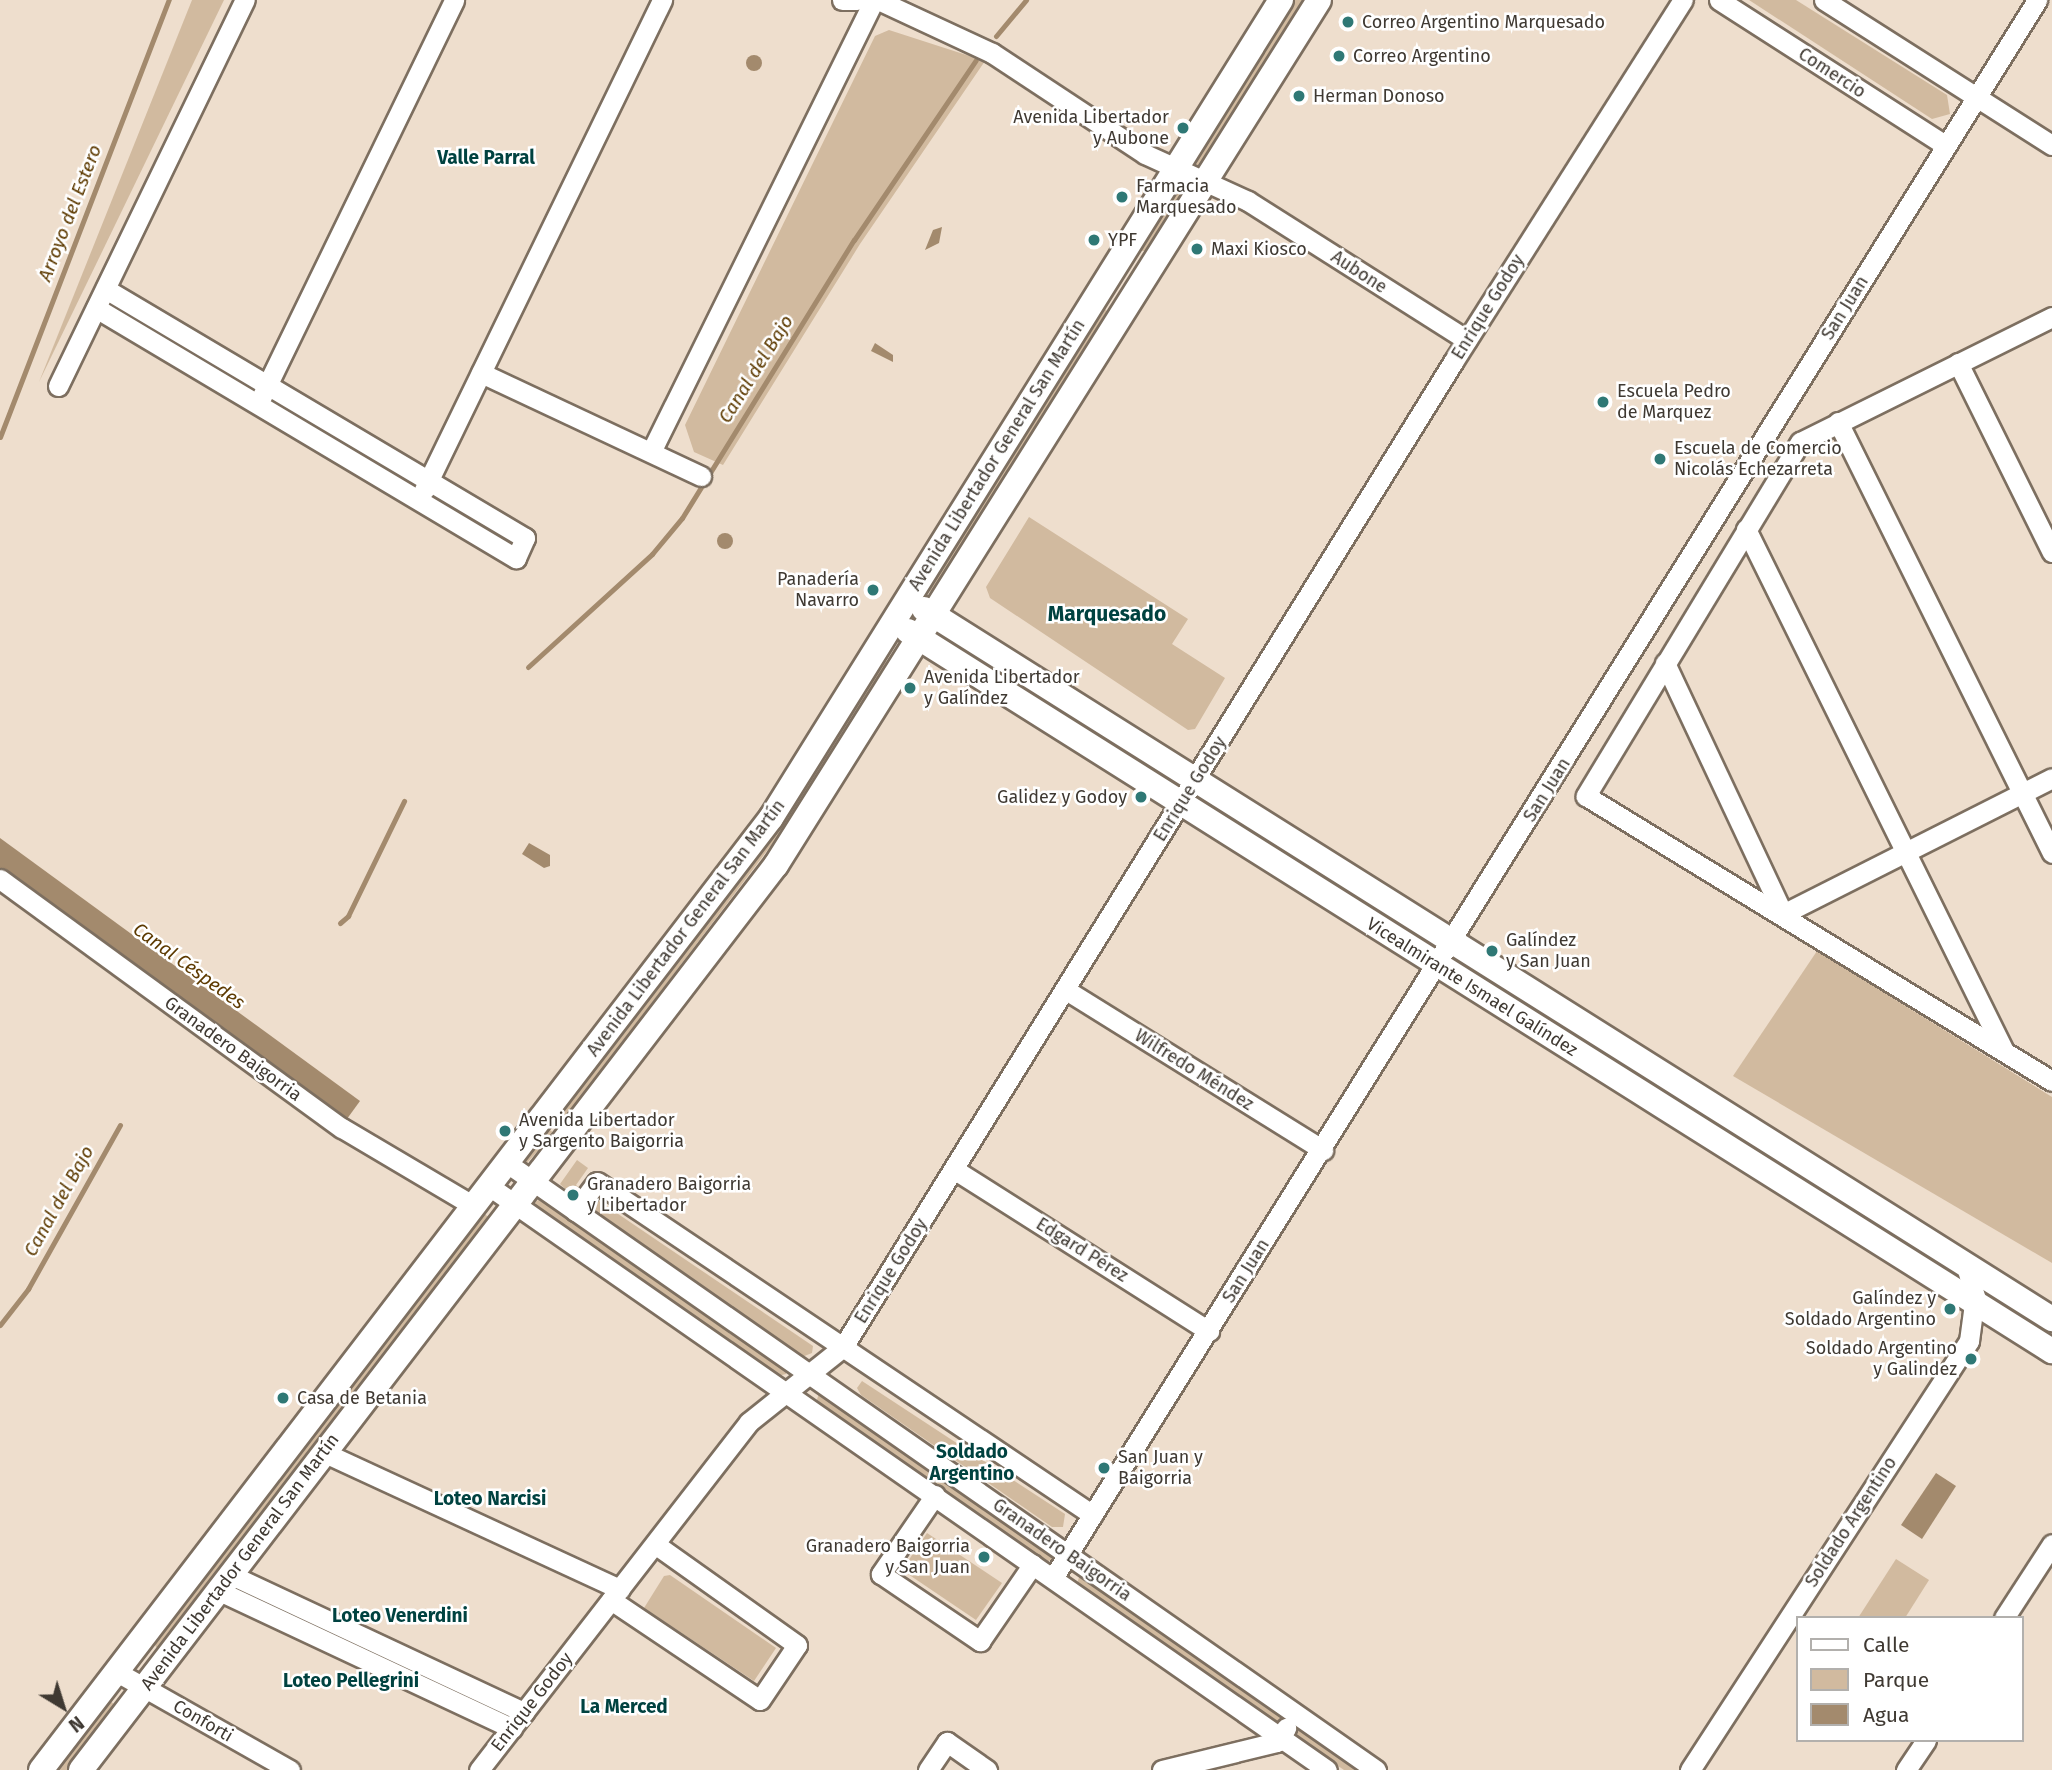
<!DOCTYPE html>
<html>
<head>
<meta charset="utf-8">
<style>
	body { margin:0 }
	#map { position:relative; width:2052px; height:1770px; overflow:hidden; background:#eedecd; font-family:"Fira Sans",sans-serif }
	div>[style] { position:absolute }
	.green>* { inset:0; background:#d1ba9f }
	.water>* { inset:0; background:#a38a6d }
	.round { border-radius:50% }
	.stream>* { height:5px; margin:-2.5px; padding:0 2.5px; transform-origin:2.5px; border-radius:2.5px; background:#a38a6d }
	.roads { filter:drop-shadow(2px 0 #7d6f60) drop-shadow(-2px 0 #7d6f60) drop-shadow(0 2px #7d6f60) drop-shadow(0 -2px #7d6f60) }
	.minor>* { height:19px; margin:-9.5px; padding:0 9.5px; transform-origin:9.5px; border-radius:9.5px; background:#fff }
	.major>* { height:24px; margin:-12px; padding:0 12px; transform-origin:12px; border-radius:12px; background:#fff }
	.dots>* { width:19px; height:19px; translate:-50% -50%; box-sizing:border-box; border:4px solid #fff; border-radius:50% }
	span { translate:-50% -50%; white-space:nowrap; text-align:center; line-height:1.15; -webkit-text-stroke:5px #fff; paint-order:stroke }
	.poi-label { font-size:18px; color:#3f3932 }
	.left { translate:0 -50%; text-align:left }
	.right { translate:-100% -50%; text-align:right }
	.street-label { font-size:18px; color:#3f3932 }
	.neighbourhood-label { font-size:19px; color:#004240; font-weight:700 }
	.water-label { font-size:19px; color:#5d3a01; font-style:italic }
	.quarter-label { font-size:21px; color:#004240; font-weight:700 }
	.legend { position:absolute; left:1796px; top:1616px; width:228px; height:126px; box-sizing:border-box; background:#fff; border:2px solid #b2b0ad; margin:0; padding:9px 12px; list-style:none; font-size:21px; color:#3f3932 }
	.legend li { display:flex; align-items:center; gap:14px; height:35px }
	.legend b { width:35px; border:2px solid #b2b0ad }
	.north { position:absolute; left:28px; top:1672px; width:70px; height:70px; -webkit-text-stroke:5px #fff; paint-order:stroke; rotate:142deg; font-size:19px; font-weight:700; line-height:28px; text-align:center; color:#3f3932 }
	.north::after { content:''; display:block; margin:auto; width:24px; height:32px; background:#3f3932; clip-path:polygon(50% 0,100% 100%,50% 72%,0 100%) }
</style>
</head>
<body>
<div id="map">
	<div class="green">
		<div style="clip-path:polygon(192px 0,224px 0,39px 382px)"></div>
		<div style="clip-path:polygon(1291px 0,1306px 0,1202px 166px,1195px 166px,1192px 164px)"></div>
		<div style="clip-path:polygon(1749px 0,1796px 0,1947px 95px,1950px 114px,1932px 119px)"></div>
		<div style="clip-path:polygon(889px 30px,985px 61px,860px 244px,723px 465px,694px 452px,685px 425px,875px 36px)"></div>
		<div style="clip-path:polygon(1180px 184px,1186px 189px,1149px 251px,1142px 251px,1139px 249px)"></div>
		<div style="clip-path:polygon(116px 306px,245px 382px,241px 386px)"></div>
		<div style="clip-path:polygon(1103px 307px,1110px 314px,933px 592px,930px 591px,927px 589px)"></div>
		<div style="clip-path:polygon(277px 402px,412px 480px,411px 483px,409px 485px)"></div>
		<div style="clip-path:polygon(436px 496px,512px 540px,511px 541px,436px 501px)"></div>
		<div style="clip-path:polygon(1029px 517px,1188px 619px,1172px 644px,1225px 678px,1195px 729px,1188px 730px,990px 598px,986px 587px)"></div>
		<div style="clip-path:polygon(962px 644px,1159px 773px,957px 652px)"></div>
		<div style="clip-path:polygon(881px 658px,891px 664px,791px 819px,561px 1123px,553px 1117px)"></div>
		<div style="clip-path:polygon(1221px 813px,1245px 825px,1421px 939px,1414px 936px)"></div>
		<div style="clip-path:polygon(1817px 951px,2052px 1097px,2052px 1263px,1733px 1076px)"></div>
		<div style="clip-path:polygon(1479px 978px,1942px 1264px,1961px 1283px)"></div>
		<div style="clip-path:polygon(546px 1127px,554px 1133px,525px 1165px,522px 1162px)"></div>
		<div style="clip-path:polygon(577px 1160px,588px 1168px,576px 1185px,581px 1189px,574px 1197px,560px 1184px)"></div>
		<div style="clip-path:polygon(542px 1198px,787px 1368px,786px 1374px,778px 1376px,536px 1208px,535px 1202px)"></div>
		<div style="clip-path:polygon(596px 1199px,813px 1346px,812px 1353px,802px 1357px,588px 1207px)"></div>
		<div style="clip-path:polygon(483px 1212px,490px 1219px,159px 1649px,156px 1647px,153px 1640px)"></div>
		<div style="clip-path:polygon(862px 1381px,1065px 1514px,1063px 1527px,1052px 1527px,861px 1395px,857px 1388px)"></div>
		<div style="clip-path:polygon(819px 1393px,1053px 1554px,1052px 1560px,1044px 1562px,816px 1403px)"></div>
		<div style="clip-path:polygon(927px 1533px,1002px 1583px,976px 1620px,902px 1570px)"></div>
		<div style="clip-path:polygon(1896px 1559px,1929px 1580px,1905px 1618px,1858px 1618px)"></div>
		<div style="clip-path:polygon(1080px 1574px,1287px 1719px,1277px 1724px,1077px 1584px)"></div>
		<div style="clip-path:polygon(670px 1575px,776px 1648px,754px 1681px,644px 1608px,664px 1576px)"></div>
		<div style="clip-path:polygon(109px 1700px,116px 1706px,70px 1770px,54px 1770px)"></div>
		<div style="clip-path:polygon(1295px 1725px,1365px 1770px,1344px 1770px,1293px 1735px)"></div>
	</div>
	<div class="water">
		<div class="round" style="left:746px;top:55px;width:16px;height:16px"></div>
		<div style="clip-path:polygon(942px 227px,939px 243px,925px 250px,933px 230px)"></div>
		<div style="clip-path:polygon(875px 343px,893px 355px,893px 362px,871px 351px)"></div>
		<div class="round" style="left:717px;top:533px;width:16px;height:16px"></div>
		<div style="clip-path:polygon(0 838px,360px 1101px,344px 1123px,0 870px)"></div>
		<div style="clip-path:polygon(529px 843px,550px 855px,550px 866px,544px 868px,522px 854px)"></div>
		<div style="clip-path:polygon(1936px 1473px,1956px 1486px,1922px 1539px,1901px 1525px)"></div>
	</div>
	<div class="stream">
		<div style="left:996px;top:36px;width:47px;rotate:-50.2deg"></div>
		<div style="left:0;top:437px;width:469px;rotate:-68.9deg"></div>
		<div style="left:528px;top:667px;width:168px;rotate:-42.3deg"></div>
		<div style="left:652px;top:554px;width:47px;rotate:-50.2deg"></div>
		<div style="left:682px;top:518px;width:327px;rotate:-58.3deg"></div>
		<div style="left:854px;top:240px;width:217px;rotate:-55.9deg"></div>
		<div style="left:340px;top:923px;width:11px;rotate:-41deg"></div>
		<div style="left:348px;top:916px;width:128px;rotate:-64deg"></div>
		<div style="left:0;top:1325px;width:46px;rotate:-52.1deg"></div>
		<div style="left:28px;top:1289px;width:188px;rotate:-60.7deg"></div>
	</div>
	<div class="roads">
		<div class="minor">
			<div style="left:842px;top:0;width:15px"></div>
			<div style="left:878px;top:0;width:126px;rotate:24.9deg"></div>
			<div style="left:992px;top:53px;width:183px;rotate:33.4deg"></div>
			<div style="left:1145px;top:154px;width:113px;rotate:24.5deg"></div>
			<div style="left:1248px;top:201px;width:259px;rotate:32.4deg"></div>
			<div style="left:1719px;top:0;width:270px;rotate:32.7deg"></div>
			<div style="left:1824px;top:0;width:270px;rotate:32.5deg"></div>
			<div style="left:96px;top:308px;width:489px;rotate:30.8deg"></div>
			<div style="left:516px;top:558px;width:22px;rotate:-66deg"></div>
			<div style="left:525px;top:538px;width:488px;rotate:-149.3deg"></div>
			<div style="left:2052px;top:317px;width:281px;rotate:153.6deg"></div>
			<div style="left:1800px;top:442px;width:414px;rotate:121.2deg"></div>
			<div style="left:1586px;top:796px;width:546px;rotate:31.45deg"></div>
			<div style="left:1958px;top:363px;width:211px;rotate:63.6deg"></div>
			<div style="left:481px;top:373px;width:243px;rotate:25.1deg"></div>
			<div style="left:58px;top:386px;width:429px;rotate:-64.2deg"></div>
			<div style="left:262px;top:396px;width:440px;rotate:-64.1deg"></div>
			<div style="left:1838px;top:422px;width:481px;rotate:63.6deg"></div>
			<div style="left:651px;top:452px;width:504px;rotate:-63.74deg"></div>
			<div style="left:424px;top:490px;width:545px;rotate:-64.09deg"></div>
			<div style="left:1746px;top:529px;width:580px;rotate:63.7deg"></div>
			<div style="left:1665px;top:663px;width:277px;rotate:64.8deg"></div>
			<div style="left:1783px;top:914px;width:301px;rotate:-26.8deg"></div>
			<div style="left:0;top:879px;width:423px;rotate:36.1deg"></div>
			<div style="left:342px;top:1128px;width:153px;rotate:30.6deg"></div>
			<div style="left:1066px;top:990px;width:303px;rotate:31.9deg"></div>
			<div style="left:507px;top:1163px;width:1060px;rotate:34.93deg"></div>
			<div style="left:955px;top:1170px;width:301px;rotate:32.4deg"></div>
			<div style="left:489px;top:1186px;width:1021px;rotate:34.87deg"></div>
			<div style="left:575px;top:1211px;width:36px;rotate:-53deg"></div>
			<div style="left:597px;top:1182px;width:597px;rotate:33.88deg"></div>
			<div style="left:323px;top:1452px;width:327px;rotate:24.8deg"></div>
			<div style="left:935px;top:1495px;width:96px;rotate:124.4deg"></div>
			<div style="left:881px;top:1574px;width:120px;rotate:34.1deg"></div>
			<div style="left:980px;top:1641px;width:93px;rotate:-55.5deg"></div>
			<div style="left:229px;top:1574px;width:326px;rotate:25.1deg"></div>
			<div style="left:1053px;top:1578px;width:1860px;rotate:-58.05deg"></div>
			<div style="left:217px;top:1590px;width:326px;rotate:25.1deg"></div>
			<div style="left:611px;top:1600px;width:179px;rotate:33.9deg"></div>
			<div style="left:760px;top:1700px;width:66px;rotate:-56.1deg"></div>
			<div style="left:797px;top:1645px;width:174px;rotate:-144.6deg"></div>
			<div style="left:2004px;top:1618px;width:88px;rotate:-57deg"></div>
			<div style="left:115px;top:1671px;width:201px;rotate:29.5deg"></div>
			<div style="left:479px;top:1770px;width:440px;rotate:-52.2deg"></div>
			<div style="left:749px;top:1422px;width:120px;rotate:-38.6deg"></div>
			<div style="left:843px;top:1347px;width:1159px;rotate:-58.23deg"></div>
			<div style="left:1453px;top:362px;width:429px;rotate:-57.6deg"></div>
			<div style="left:928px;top:1770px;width:34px;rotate:-56deg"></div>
			<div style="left:947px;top:1742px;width:49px;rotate:35deg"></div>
			<div style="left:1162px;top:1770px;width:118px;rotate:-13.7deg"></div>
			<div style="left:1277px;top:1742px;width:17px;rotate:-57deg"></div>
			<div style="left:1690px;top:1770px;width:512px;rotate:-56.96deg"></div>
			<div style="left:1969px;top:1341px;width:45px;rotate:-82.4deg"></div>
			<div style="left:1975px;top:1296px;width:34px;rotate:-107deg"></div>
			<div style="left:1906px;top:1770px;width:36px;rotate:-56deg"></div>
		</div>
		<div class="major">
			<div style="left:924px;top:609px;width:1333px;rotate:32.19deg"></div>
			<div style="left:908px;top:631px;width:1352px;rotate:32.19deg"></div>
			<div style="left:41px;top:1770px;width:1200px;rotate:-52.52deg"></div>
			<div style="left:771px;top:818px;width:964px;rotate:-58.06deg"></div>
			<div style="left:81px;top:1770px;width:1141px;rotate:-52.48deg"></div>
			<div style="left:776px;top:865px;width:1021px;rotate:-57.88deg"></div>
		</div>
	</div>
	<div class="dots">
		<div style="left:1348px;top:22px;background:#2f7875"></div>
		<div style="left:1339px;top:56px;background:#2f7875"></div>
		<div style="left:1299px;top:96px;background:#2f7875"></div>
		<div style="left:1183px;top:128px;background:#2f7875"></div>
		<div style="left:1122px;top:197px;background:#2f7875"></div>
		<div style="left:1094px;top:240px;background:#2f7875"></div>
		<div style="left:1197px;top:249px;background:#2f7875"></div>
		<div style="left:1603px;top:402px;background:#2f7875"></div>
		<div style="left:1660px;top:459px;background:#2f7875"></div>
		<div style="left:873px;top:590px;background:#2f7875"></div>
		<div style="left:910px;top:688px;background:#2f7875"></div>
		<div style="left:1141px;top:797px;background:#2f7875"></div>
		<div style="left:1492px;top:951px;background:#2f7875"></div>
		<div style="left:505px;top:1131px;background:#2f7875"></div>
		<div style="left:573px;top:1195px;background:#2f7875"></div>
		<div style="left:1950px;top:1309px;background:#2f7875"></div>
		<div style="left:1971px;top:1359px;background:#2f7875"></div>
		<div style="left:283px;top:1398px;background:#2f7875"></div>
		<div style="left:1104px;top:1468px;background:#2f7875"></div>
		<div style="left:984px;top:1557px;background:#2f7875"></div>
	</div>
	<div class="poi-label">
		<span class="left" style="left:1362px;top:22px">Correo Argentino Marquesado</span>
		<span class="left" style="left:1353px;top:56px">Correo Argentino</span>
		<span class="left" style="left:1313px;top:96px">Herman Donoso</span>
		<span class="right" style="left:1169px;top:128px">Avenida Libertador<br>y Aubone</span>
		<span class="left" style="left:1136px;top:197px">Farmacia<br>Marquesado</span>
		<span class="left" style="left:1108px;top:240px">YPF</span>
		<span class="left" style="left:1211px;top:249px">Maxi Kiosco</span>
		<span class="left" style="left:1617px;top:402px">Escuela Pedro<br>de Marquez</span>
		<span class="left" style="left:1674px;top:459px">Escuela de Comercio<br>Nicolás Echezarreta</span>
		<span class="right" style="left:859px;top:590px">Panadería<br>Navarro</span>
		<span class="left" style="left:924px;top:688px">Avenida Libertador<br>y Galíndez</span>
		<span class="right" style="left:1127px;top:797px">Galidez y Godoy</span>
		<span class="left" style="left:1506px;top:951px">Galíndez<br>y San Juan</span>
		<span class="left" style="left:519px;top:1131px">Avenida Libertador<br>y Sargento Baigorria</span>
		<span class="left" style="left:587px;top:1195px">Granadero Baigorria<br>y Libertador</span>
		<span class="right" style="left:1936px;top:1309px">Galíndez y<br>Soldado Argentino</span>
		<span class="right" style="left:1957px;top:1359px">Soldado Argentino<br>y Galindez</span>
		<span class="left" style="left:297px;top:1398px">Casa de Betania</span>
		<span class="left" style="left:1118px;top:1468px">San Juan y<br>Baigorria</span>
		<span class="right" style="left:970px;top:1557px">Granadero Baigorria<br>y San Juan</span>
	</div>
	<div class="street-label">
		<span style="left:1832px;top:73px;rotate:33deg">Comercio</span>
		<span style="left:1359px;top:272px;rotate:33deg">Aubone</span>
		<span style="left:1488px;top:307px;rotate:-58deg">Enrique Godoy</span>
		<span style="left:1845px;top:308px;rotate:-58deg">San Juan</span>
		<span style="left:997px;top:455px;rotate:-58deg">Avenida Libertador General San Martín</span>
		<span style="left:1190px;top:789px;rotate:-58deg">Enrique Godoy</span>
		<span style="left:1547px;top:790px;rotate:-58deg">San Juan</span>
		<span style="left:686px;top:928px;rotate:-53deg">Avenida Libertador General San Martín</span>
		<span style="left:1472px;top:987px;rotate:32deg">Vicealmirante Ismael Galíndez</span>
		<span style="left:233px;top:1049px;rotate:36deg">Granadero Baigorria</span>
		<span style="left:1194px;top:1070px;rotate:32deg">Wilfredo Méndez</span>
		<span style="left:1082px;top:1250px;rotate:32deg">Edgard Pérez</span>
		<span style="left:891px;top:1271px;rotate:-58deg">Enrique Godoy</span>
		<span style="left:1246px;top:1271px;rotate:-58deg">San Juan</span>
		<span style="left:1851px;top:1522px;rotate:-57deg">Soldado Argentino</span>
		<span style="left:1062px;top:1550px;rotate:35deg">Granadero Baigorria</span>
		<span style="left:240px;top:1562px;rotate:-53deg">Avenida Libertador General San Martín</span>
		<span style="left:532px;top:1702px;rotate:-52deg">Enrique Godoy</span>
		<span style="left:203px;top:1721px;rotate:30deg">Conforti</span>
	</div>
	<div class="neighbourhood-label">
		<span style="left:486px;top:158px">Valle Parral</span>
		<span style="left:972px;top:1463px">Soldado<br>Argentino</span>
		<span style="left:490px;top:1499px">Loteo Narcisi</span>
		<span style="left:400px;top:1616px">Loteo Venerdini</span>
		<span style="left:351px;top:1681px">Loteo Pellegrini</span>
		<span style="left:624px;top:1707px">La Merced</span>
	</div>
	<div class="water-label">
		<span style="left:70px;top:213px;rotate:-69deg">Arroyo del Estero</span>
		<span style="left:756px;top:369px;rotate:-58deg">Canal del Bajo</span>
		<span style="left:189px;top:966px;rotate:36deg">Canal Céspedes</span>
		<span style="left:59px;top:1201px;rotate:-61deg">Canal del Bajo</span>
	</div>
	<div class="quarter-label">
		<span style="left:1107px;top:614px">Marquesado</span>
	</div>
	<ul class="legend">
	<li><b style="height:9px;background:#fff"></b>Calle</li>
	<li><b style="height:19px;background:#d1ba9f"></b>Parque</li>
	<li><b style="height:19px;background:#a38a6d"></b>Agua</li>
	</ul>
	<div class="north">N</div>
</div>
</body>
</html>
